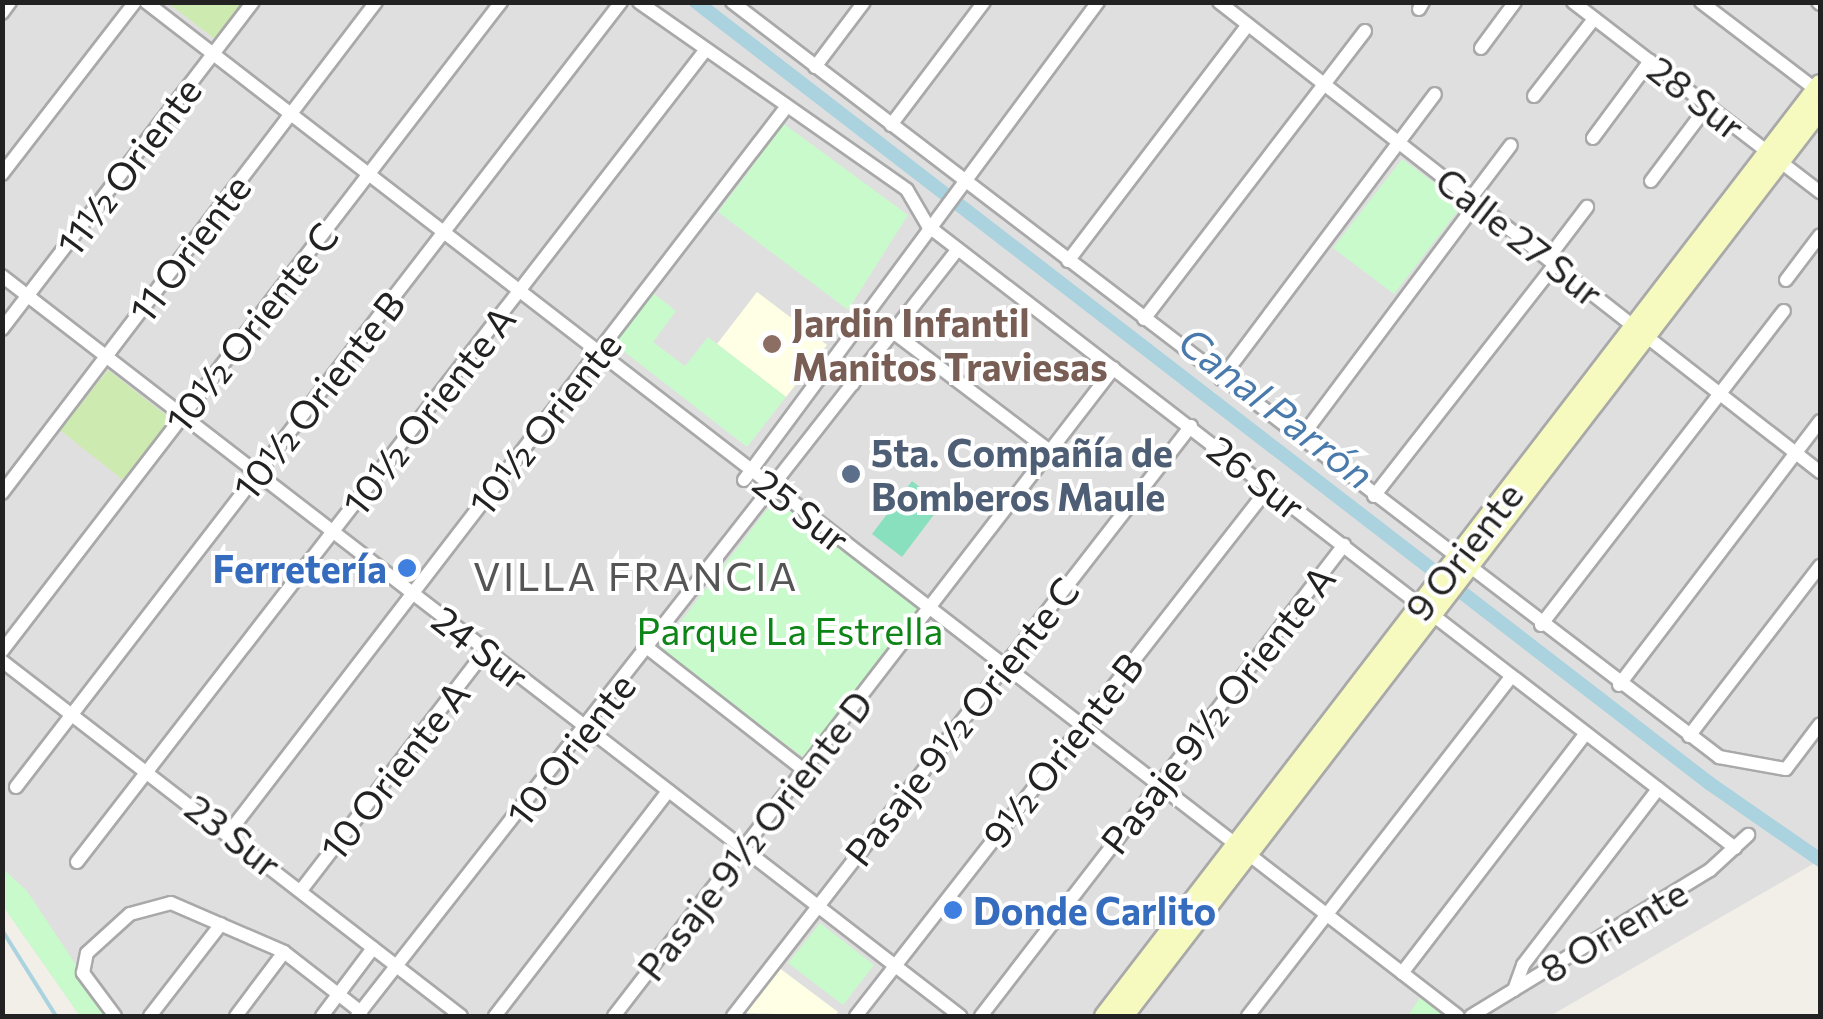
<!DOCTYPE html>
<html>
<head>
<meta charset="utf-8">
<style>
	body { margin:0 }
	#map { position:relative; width:1823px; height:1019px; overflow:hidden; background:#f2efe9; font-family:Commissioner,sans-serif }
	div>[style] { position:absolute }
	.residential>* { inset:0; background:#e0dfdf }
	.education>* { inset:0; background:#ffffe5 }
	.grass>* { inset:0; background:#cdebb0 }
	.park>* { inset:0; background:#c8facc }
	.pitch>* { inset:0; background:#88e0be }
	.stream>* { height:4px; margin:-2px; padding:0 2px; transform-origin:2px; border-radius:2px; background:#aad3df }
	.canal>* { height:14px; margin:-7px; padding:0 7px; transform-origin:7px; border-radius:7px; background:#aad3df }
	.roads { filter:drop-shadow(2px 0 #a9a9a9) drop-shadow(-2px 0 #a9a9a9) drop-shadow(0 2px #a9a9a9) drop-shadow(0 -2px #a9a9a9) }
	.street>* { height:12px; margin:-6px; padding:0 6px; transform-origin:6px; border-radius:6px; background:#fff }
	.secondary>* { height:18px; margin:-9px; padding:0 9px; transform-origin:9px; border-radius:9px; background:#f7fabf }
	.dots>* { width:28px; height:28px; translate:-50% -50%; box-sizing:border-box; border:5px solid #fff; border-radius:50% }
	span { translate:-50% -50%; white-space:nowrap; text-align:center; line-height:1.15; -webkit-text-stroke:8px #fff; paint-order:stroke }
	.street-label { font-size:38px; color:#222 }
	.education-label { font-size:38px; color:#785e54; font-weight:700 }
	.left { translate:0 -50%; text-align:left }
	.service-label { font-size:38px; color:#4e5e75; font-weight:700 }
	.shop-label { font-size:38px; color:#366cbe; font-weight:700 }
	.right { translate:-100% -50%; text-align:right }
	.park-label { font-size:38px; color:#0c8416 }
	.water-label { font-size:40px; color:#4a7aab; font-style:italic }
	.neighbourhood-label { font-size:40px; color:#555; letter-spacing:2.5px }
	.frame { position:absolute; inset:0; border:5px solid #222; pointer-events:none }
</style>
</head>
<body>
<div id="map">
	<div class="residential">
		<div style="clip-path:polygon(2px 3px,1820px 3px,1820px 860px,1550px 1016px,80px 1016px,3px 906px)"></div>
	</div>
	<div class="education">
		<div style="clip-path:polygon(757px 292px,827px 345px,786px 397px,717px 344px)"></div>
		<div style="clip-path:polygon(778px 967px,838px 1012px,835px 1016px,744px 1013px)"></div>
	</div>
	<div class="grass">
		<div style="clip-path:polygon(168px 3px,242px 3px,215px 39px)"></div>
		<div style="clip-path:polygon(108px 370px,171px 419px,123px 480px,60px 430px)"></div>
	</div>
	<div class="park">
		<div style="clip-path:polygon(784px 124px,908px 215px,848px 310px,718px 212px)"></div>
		<div style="clip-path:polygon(1402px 159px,1463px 204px,1394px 294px,1333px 248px)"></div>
		<div style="clip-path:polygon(653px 293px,676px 311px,653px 342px,685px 366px,708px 337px,786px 397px,747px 447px,613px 343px)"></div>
		<div style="clip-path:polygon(775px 499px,922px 609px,806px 759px,658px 651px)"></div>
		<div style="clip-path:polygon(2px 868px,27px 891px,110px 1016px,80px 1016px,3px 906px)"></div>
		<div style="clip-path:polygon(820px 923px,874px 965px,843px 1005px,788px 963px)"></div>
		<div style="clip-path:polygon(1421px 996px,1448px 1016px,1408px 1016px)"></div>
	</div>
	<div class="pitch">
		<div style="clip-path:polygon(912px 481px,942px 504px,902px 557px,872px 534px)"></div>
	</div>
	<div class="stream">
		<div style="left:2px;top:930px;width:102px;rotate:57.9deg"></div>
	</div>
	<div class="canal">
		<div style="left:696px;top:2px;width:1279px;rotate:37.63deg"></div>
		<div style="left:1709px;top:783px;width:135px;rotate:34.7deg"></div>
	</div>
	<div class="roads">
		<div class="street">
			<div style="left:146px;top:2px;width:1658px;rotate:37.7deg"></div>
			<div style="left:639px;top:2px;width:327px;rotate:35deg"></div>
			<div style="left:907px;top:190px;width:42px;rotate:59.7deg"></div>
			<div style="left:928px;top:226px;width:1019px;rotate:37.62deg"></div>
			<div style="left:732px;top:2px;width:1243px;rotate:37.41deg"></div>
			<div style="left:1719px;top:757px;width:68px;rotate:10.2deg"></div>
			<div style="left:1786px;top:769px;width:56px;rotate:-52.9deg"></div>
			<div style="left:1219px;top:2px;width:763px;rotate:38.03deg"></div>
			<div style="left:1573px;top:2px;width:312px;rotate:37.6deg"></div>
			<div style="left:1701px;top:2px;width:148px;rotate:37.3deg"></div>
			<div style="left:1818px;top:2px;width:3px;rotate:45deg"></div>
			<div style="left:1419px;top:9px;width:8px;rotate:-60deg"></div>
			<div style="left:2px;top:13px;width:14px;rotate:-54deg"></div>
			<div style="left:1481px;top:48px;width:57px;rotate:-53.5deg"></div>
			<div style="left:815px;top:67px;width:81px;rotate:-53deg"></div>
			<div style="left:1534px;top:96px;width:98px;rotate:-52.1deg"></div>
			<div style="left:891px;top:125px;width:154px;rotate:-52.9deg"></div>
			<div style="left:1593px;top:138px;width:96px;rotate:-53.5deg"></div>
			<div style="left:2px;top:174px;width:217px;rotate:-52.3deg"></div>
			<div style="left:1651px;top:181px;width:95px;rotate:-53.1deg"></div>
			<div style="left:1471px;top:198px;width:66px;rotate:-53deg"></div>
			<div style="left:1549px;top:257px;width:63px;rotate:-52.8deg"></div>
			<div style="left:1068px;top:261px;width:297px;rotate:-52.7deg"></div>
			<div style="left:2px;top:276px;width:1211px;rotate:37.68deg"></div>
			<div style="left:1786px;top:280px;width:56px;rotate:-52.9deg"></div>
			<div style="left:1144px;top:319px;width:363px;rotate:-52.5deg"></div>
			<div style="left:2px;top:329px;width:412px;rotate:-52.5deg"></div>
			<div style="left:893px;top:332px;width:197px;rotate:37.2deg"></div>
			<div style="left:826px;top:365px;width:33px;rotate:35deg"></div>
			<div style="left:1221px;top:379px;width:356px;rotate:-53.1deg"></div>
			<div style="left:1300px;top:439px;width:296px;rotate:-53.2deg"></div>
			<div style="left:744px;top:480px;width:595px;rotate:-53.48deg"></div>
			<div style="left:2px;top:493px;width:617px;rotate:-52.7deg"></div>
			<div style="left:1374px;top:496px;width:296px;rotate:-52deg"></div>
			<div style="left:1541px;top:625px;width:397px;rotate:-52.3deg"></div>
			<div style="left:649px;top:649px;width:197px;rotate:38deg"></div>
			<div style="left:2px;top:651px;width:819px;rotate:-52.44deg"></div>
			<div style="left:2px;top:661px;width:580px;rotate:37.72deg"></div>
			<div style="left:1619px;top:685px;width:332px;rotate:-52.7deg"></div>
			<div style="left:1689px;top:736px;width:215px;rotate:-52.4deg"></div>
			<div style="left:16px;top:787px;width:991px;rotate:-52.38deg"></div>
			<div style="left:230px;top:831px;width:909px;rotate:-52.46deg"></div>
			<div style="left:77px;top:862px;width:1024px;rotate:-52.26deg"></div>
			<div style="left:302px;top:889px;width:302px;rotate:-52.4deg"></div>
			<div style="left:1402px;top:973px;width:302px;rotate:-52.5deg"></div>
			<div style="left:1514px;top:990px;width:27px;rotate:-70deg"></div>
			<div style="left:1523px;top:965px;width:222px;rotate:-52.5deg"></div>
			<div style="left:115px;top:1016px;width:54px;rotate:-126.7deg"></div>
			<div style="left:83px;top:973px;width:20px;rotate:-79deg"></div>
			<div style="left:87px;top:953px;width:58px;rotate:-42.2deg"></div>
			<div style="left:130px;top:914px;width:42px;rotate:-15deg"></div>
			<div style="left:171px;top:903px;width:123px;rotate:23.4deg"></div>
			<div style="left:284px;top:952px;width:98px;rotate:37.9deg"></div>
			<div style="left:150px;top:1016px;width:116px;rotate:-52.3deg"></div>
			<div style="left:236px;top:1016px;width:80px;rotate:-53.1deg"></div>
			<div style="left:322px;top:1016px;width:85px;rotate:-53.1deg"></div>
			<div style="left:357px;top:1016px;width:974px;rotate:-51.92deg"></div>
			<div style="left:495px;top:1016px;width:284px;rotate:-52.4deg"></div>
			<div style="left:614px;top:1016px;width:818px;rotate:-52.35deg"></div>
			<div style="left:733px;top:1016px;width:747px;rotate:-52.18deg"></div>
			<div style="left:856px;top:1016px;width:673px;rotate:-52.01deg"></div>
			<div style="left:981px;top:1016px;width:595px;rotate:-52.38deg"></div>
			<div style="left:1248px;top:1016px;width:430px;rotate:-52.2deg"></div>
			<div style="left:1471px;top:1016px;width:280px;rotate:-31.4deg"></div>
			<div style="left:1710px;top:870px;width:52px;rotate:-42.6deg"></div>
		</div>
		<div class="secondary">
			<div style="left:1104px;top:1016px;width:1175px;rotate:-52.47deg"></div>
			<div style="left:1124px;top:1016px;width:1142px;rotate:-52.47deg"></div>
		</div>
	</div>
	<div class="dots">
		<div style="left:772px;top:344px;background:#8d6e63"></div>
		<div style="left:851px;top:474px;background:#5c6f8a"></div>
		<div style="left:407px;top:568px;background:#3f7fe0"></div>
		<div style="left:953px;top:910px;background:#3f7fe0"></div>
	</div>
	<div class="street-label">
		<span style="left:1697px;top:97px;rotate:38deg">28 Sur</span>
		<span style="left:128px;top:166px;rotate:-53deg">11½ Oriente</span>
		<span style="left:1520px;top:236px;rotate:38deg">Calle 27 Sur</span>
		<span style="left:189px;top:248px;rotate:-53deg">11 Oriente</span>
		<span style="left:251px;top:327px;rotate:-52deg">10½ Oriente C</span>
		<span style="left:318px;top:395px;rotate:-52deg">10½ Oriente B</span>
		<span style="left:428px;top:410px;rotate:-52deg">10½ Oriente A</span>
		<span style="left:544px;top:423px;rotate:-52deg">10½ Oriente</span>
		<span style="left:1257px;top:477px;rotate:38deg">26 Sur</span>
		<span style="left:802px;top:510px;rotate:38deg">25 Sur</span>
		<span style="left:1463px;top:551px;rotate:-52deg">9 Oriente</span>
		<span style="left:481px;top:647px;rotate:38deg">24 Sur</span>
		<span style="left:1217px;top:709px;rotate:-52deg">Pasaje 9½ Oriente A</span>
		<span style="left:961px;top:721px;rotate:-52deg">Pasaje 9½ Oriente C</span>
		<span style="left:570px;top:749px;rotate:-52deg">10 Oriente</span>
		<span style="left:1062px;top:750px;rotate:-52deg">9½ Oriente B</span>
		<span style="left:394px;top:770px;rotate:-52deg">10 Oriente A</span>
		<span style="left:234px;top:835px;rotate:38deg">23 Sur</span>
		<span style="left:754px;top:835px;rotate:-52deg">Pasaje 9½ Oriente D</span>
		<span style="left:1613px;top:930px;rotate:-31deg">8 Oriente</span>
	</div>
	<div class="education-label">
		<span class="left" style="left:792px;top:344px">Jardin Infantil<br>Manitos Traviesas</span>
	</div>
	<div class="service-label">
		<span class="left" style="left:871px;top:474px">5ta. Compañía de<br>Bomberos Maule</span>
	</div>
	<div class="shop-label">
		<span class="right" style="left:387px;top:568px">Ferretería</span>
		<span class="left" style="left:973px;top:910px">Donde Carlito</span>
	</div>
	<div class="park-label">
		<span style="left:790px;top:630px">Parque La Estrella</span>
	</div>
	<div class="water-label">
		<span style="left:1277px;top:407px;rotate:38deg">Canal Parrón</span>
	</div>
	<div class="neighbourhood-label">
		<span style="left:636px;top:575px">VILLA FRANCIA</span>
	</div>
	<div class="frame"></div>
</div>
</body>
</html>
